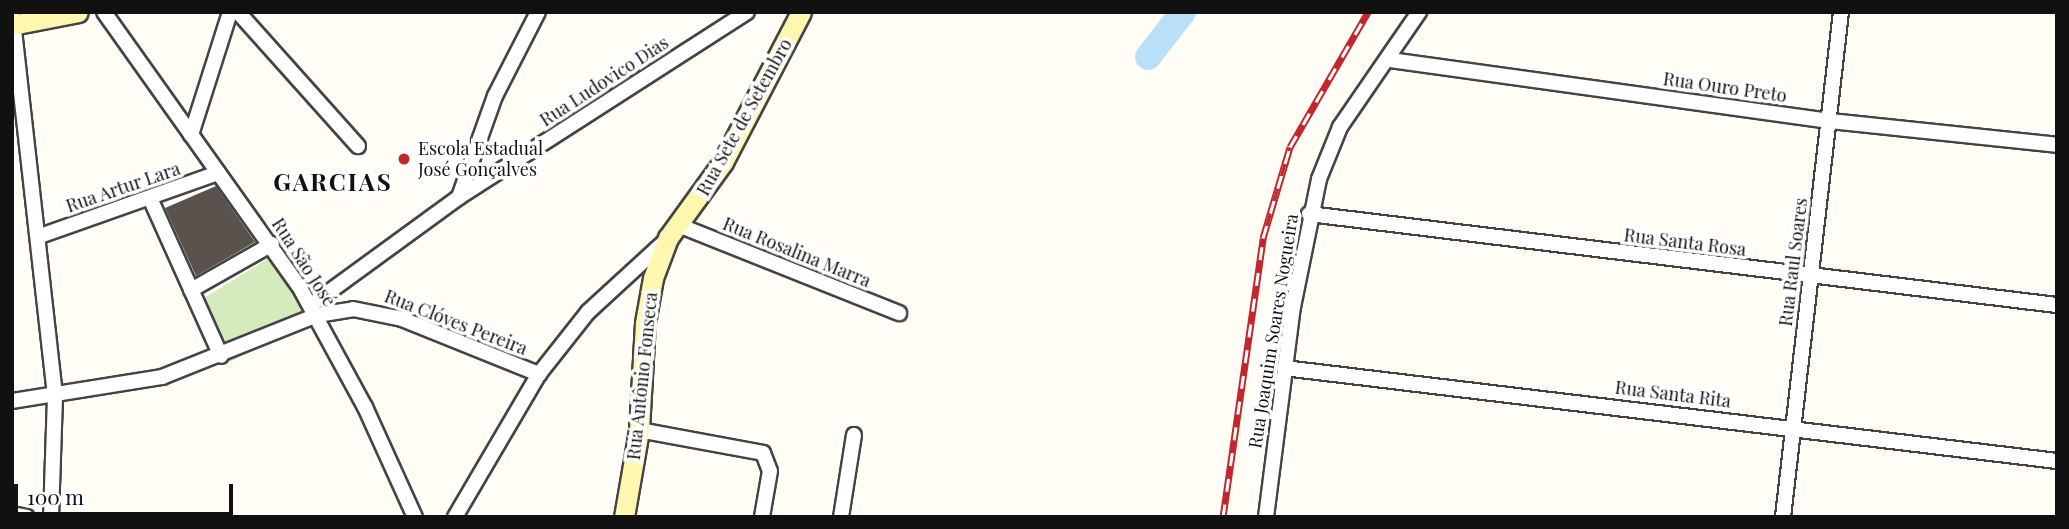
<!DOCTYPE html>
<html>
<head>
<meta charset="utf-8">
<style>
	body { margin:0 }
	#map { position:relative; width:2069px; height:529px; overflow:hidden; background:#fffdf5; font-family:"Playfair Display",serif }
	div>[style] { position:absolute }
	.green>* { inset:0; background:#d5ebbd }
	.river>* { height:26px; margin:-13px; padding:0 13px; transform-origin:13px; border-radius:13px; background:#b9e0f7 }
	.building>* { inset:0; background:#5a524d }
	.roads { filter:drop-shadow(2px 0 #444) drop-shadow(-2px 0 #444) drop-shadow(0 2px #444) drop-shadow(0 -2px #444) }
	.street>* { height:14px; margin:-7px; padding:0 7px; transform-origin:7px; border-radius:7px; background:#fff }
	.secondary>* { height:19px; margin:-9.5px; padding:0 9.5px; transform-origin:9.5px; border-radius:9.5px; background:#fff6b0 }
	.rail>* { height:7px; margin-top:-3.5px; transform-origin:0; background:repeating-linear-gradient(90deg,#fff 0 13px,#c4262e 0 26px); box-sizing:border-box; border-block:2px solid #c4262e }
	.dots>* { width:19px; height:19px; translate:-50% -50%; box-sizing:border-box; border:4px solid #fff; border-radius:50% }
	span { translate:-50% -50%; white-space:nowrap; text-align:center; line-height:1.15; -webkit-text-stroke:7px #fff; paint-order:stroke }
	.street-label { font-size:18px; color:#111 }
	.poi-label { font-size:18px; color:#111 }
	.left { translate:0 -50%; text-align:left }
	.district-label { font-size:24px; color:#111; font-weight:700; letter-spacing:2px }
	.frame { position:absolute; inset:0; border:14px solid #111; pointer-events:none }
	.scale { position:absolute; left:14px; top:484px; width:219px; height:32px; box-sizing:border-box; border:4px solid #111; border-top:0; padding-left:9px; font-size:21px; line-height:24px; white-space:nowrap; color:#111; -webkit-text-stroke:5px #fff; paint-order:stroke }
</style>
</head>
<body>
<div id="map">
	<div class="green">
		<div style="clip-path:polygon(277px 253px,318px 318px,230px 362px,199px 301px)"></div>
	</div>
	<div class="river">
		<div style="left:1148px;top:57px;width:57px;rotate:-52.1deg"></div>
	</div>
	<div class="building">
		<div style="clip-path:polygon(216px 186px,255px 242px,196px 276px,165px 208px)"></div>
	</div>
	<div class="roads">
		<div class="street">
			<div style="left:12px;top:12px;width:387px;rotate:83.6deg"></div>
			<div style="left:55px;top:397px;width:120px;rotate:91.9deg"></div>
			<div style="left:104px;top:12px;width:336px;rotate:54.6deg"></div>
			<div style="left:299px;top:286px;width:138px;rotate:61.4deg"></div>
			<div style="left:365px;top:407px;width:121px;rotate:65.6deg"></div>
			<div style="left:238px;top:12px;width:180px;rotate:48.2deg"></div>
			<div style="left:1390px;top:60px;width:444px;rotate:7.9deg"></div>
			<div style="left:1830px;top:121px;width:228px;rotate:6deg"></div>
			<div style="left:191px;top:135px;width:129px;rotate:-72.4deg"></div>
			<div style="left:459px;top:197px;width:107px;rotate:-70.4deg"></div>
			<div style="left:495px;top:96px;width:94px;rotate:-62.9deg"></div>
			<div style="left:150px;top:198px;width:173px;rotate:65.8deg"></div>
			<div style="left:1309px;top:214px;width:754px;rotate:6.94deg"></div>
			<div style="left:681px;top:226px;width:235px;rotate:21.8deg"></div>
			<div style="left:40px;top:236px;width:189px;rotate:-19.5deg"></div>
			<div style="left:191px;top:290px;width:93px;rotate:-29.6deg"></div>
			<div style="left:311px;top:305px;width:183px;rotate:-36.1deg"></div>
			<div style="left:459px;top:197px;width:342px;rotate:-32.7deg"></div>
			<div style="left:1284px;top:368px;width:779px;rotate:6.86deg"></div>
			<div style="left:12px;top:401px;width:152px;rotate:-9.1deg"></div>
			<div style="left:162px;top:377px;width:167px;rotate:-21.8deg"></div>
			<div style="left:317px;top:315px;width:36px;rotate:-9deg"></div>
			<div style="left:353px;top:309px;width:50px;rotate:11.5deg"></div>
			<div style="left:402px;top:319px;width:148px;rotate:21.9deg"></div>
			<div style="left:639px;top:430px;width:126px;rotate:10.5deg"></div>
			<div style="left:763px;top:453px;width:19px;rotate:69deg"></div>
			<div style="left:770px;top:471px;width:47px;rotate:99.9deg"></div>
			<div style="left:12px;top:514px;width:15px;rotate:11deg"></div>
			<div style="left:455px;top:517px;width:166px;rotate:-59.6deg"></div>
			<div style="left:539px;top:374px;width:79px;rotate:-51.7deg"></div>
			<div style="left:588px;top:312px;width:103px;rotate:-42.6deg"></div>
			<div style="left:841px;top:517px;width:83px;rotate:-81deg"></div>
			<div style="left:1266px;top:517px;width:212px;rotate:-82.7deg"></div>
			<div style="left:1293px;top:307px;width:131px;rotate:-78.5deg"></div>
			<div style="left:1319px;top:179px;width:56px;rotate:-68deg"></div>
			<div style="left:1340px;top:127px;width:140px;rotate:-55.5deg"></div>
			<div style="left:1783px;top:517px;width:508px;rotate:-83.45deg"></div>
		</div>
		<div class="secondary">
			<div style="left:12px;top:25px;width:67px;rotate:-11.1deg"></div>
			<div style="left:624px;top:517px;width:88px;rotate:-80.2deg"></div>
			<div style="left:639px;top:430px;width:107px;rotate:-86.8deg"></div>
			<div style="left:645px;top:323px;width:46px;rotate:-79.9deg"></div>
			<div style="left:653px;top:278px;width:43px;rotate:-69.4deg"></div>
			<div style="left:668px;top:238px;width:94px;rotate:-54.1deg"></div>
			<div style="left:723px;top:162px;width:169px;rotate:-62.5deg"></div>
		</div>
	</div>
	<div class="rail">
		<div style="left:1223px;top:517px;width:282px;rotate:-81.8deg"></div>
		<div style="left:1263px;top:238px;width:95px;rotate:-73.5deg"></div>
		<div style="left:1290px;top:147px;width:156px;rotate:-60deg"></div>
	</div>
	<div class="dots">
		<div style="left:404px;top:159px;background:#c4262e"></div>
	</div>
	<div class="street-label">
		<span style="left:604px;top:81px;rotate:-33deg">Rua Ludovico Dias</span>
		<span style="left:1725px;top:87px;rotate:8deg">Rua Ouro Preto</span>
		<span style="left:744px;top:117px;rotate:-61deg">Rua Sete de Setembro</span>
		<span style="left:123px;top:187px;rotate:-19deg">Rua Artur Lara</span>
		<span style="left:1685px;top:242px;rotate:7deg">Rua Santa Rosa</span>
		<span style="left:797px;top:252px;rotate:22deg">Rua Rosalina Marra</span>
		<span style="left:304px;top:262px;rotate:57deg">Rua São José</span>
		<span style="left:1793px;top:262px;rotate:-83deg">Rua Raul Soares</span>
		<span style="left:456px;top:322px;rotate:21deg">Rua Clóves Pereira</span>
		<span style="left:1273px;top:331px;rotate:-81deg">Rua Joaquim Soares Nogueira</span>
		<span style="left:642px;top:376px;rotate:-84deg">Rua Antônio Fonseca</span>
		<span style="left:1673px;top:394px;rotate:7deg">Rua Santa Rita</span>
	</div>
	<div class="poi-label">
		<span class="left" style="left:418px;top:159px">Escola Estadual<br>José Gonçalves</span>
	</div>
	<div class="district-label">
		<span style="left:333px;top:182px">GARCIAS</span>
	</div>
	<div class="frame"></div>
	<div class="scale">100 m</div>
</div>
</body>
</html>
